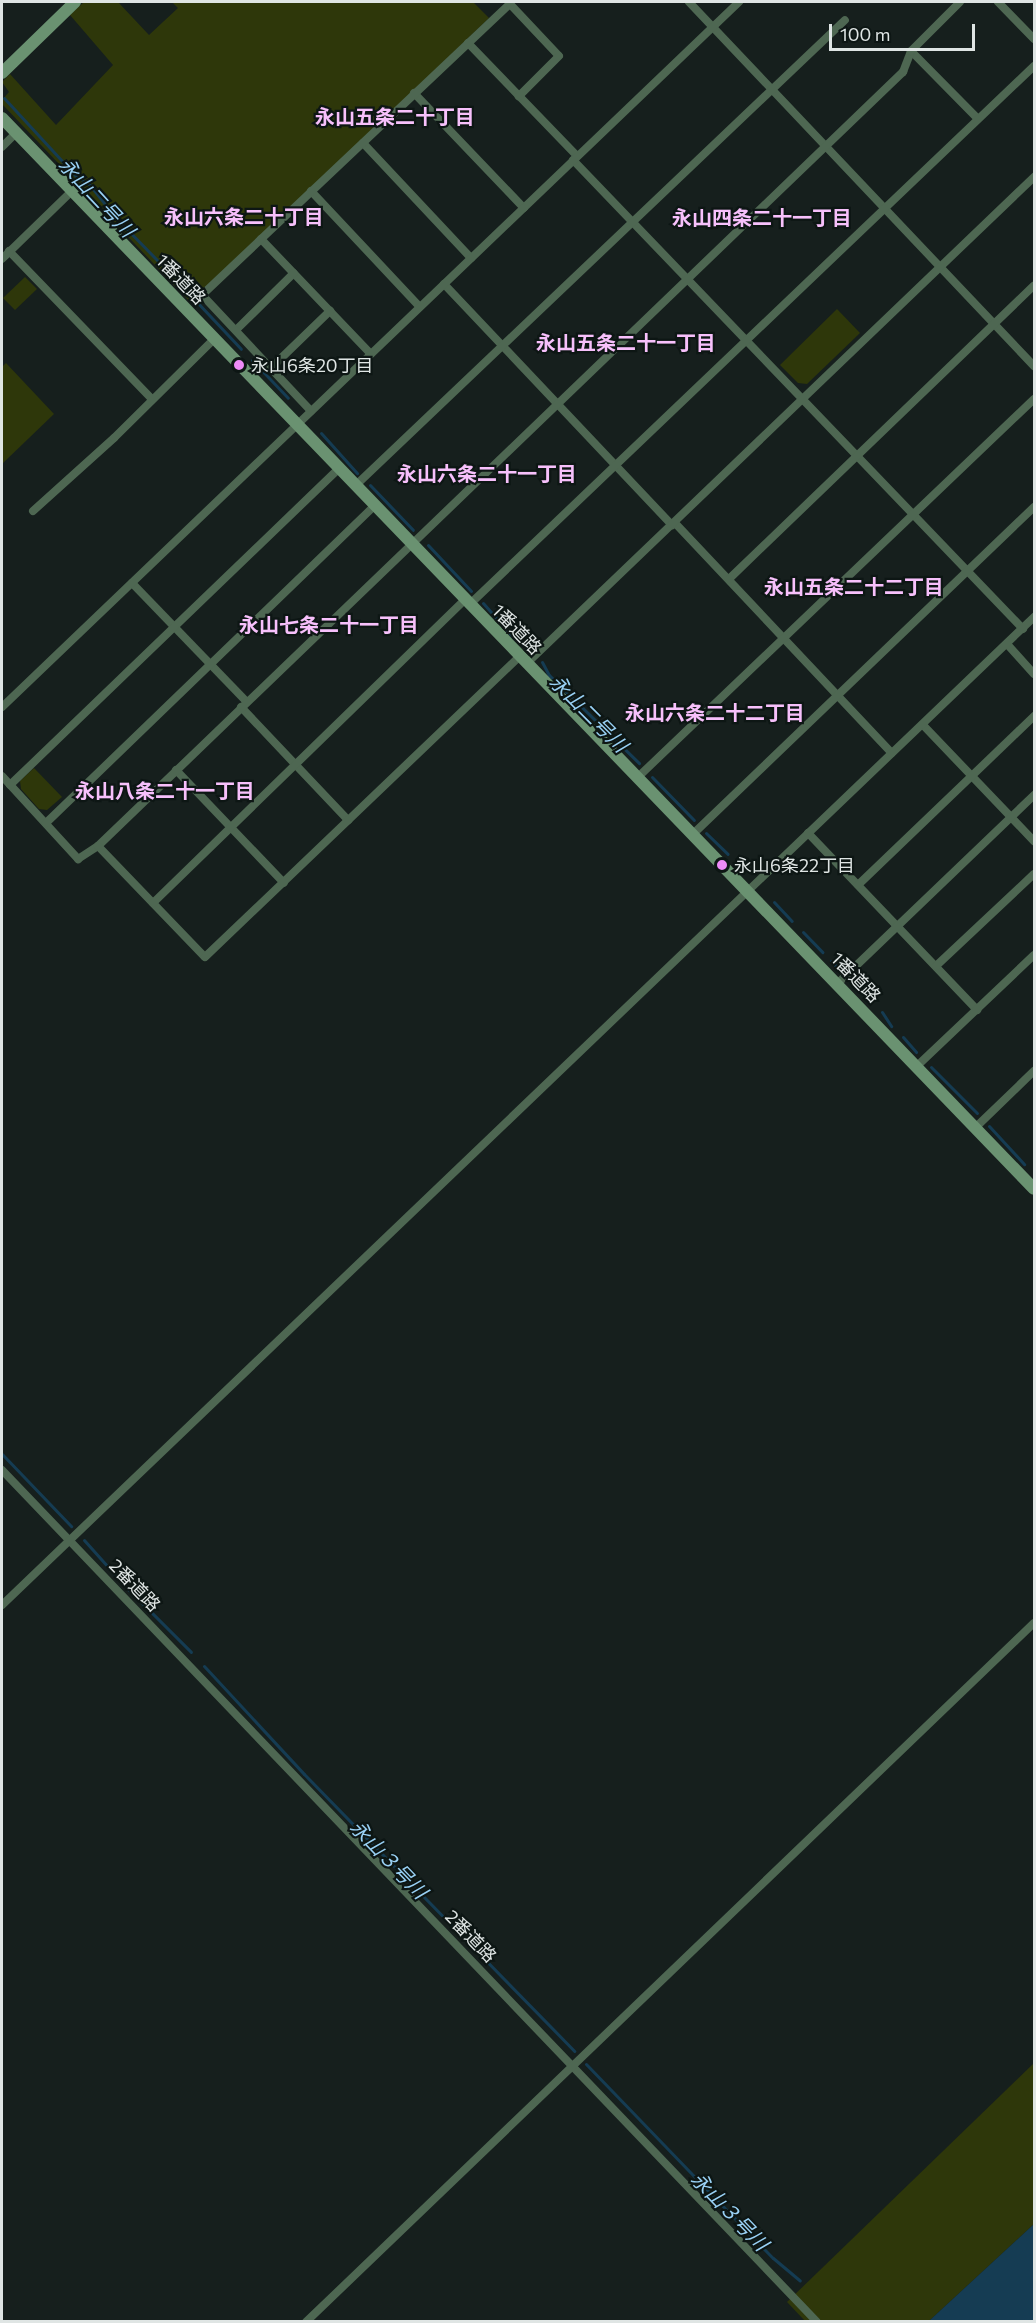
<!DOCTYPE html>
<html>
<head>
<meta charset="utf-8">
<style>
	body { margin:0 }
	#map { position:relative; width:1036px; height:2323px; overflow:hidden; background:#161f1d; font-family:Commissioner,"Noto Sans JP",sans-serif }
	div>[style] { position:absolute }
	.green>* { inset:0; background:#2e370a }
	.water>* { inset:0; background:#153c53 }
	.stream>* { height:3px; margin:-1.5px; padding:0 1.5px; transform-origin:1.5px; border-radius:1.5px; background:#153c53 }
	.street>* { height:8px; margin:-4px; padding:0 4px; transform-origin:4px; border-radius:4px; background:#4e6752 }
	.secondary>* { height:12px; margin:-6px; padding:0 6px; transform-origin:6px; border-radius:6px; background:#6a9271 }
	.dots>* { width:16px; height:16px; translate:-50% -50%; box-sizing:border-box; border:3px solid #0d1614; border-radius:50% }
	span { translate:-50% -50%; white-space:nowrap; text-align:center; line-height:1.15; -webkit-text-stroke:4.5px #0d1614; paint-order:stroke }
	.street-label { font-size:18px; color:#dfe5e4 }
	.poi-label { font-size:18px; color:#dfe5e4 }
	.left { translate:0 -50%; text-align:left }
	.neighbourhood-label { font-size:20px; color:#f7c0fb; font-weight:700 }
	.water-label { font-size:20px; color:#99d1f5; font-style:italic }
	.frame { position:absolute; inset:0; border:3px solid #dfe5e4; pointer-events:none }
	.scale { position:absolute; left:829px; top:24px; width:146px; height:27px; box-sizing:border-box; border:3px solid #dfe5e4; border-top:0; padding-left:8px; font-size:18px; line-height:21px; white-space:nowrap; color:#dfe5e4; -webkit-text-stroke:4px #0d1614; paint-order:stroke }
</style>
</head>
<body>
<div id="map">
	<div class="green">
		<div style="clip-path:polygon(84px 2px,118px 2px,149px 35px,178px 8px,172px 2px,473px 2px,489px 18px,192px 304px,2px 104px,2px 100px,9px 92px,2px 82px,10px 74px,56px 125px,113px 65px,70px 15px)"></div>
		<div style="clip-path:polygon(25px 277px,37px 289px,15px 310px,3px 298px)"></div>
		<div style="clip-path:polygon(837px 309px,860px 333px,807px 384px,798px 383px,780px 365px)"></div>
		<div style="clip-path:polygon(6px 363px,54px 414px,2px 464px,2px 367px)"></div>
		<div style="clip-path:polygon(34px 768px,62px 797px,47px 810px,39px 809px,21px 789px,20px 781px)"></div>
		<div style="clip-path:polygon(1034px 2063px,1034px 2224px,929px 2321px,805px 2321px,787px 2302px)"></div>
	</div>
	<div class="water">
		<div style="clip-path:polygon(1034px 2224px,1034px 2321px,929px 2321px)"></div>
	</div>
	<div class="stream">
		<div style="left:4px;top:98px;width:106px;rotate:47.3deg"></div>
		<div style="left:76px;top:176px;width:15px;rotate:32deg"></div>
		<div style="left:89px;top:184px;width:43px;rotate:51.5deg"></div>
		<div style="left:116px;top:218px;width:60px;rotate:45.7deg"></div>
		<div style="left:158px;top:261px;width:47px;rotate:41.5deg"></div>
		<div style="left:195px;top:300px;width:67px;rotate:46.8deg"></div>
		<div style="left:252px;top:360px;width:52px;rotate:46.5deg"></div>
		<div style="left:321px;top:433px;width:54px;rotate:48deg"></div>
		<div style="left:370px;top:485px;width:62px;rotate:46.3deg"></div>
		<div style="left:428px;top:545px;width:63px;rotate:46.9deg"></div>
		<div style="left:483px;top:603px;width:47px;rotate:48.5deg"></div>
		<div style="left:514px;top:638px;width:19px;rotate:35deg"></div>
		<div style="left:542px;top:662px;width:15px;rotate:62deg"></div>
		<div style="left:549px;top:675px;width:126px;rotate:44.4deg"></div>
		<div style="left:652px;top:777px;width:60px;rotate:45.7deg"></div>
		<div style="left:706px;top:833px;width:30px;rotate:44deg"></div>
		<div style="left:774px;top:902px;width:26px;rotate:47deg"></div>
		<div style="left:803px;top:932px;width:28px;rotate:46deg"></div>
		<div style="left:831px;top:961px;width:10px;rotate:45deg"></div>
		<div style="left:850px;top:981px;width:23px;rotate:43deg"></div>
		<div style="left:882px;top:1012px;width:17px;rotate:57deg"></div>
		<div style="left:903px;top:1037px;width:20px;rotate:49deg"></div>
		<div style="left:931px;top:1067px;width:65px;rotate:45deg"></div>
		<div style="left:989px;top:1126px;width:52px;rotate:47.4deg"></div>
		<div style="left:2px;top:1454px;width:100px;rotate:46.2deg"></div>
		<div style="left:84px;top:1540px;width:50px;rotate:48.3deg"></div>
		<div style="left:128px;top:1589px;width:89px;rotate:45deg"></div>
		<div style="left:204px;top:1666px;width:147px;rotate:47.2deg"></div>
		<div style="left:304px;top:1774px;width:387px;rotate:45.7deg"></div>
		<div style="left:586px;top:2064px;width:269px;rotate:46.1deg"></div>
		<div style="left:773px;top:2258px;width:35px;rotate:40deg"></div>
	</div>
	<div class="street">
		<div style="left:689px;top:2px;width:502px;rotate:46.54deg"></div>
		<div style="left:998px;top:2px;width:52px;rotate:45.8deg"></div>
		<div style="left:468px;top:43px;width:157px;rotate:46deg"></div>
		<div style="left:911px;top:51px;width:95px;rotate:45.4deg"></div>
		<div style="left:414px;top:93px;width:159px;rotate:46.3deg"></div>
		<div style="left:363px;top:143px;width:158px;rotate:46.8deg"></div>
		<div style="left:2px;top:147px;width:20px;rotate:-45deg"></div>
		<div style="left:573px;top:160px;width:650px;rotate:46.18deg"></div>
		<div style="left:311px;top:191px;width:159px;rotate:46.8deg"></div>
		<div style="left:261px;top:239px;width:159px;rotate:46.3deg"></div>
		<div style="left:9px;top:251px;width:206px;rotate:46deg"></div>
		<div style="left:2px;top:259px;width:98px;rotate:-44.2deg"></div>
		<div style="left:444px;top:284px;width:332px;rotate:46.6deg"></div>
		<div style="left:236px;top:330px;width:81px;rotate:-44.5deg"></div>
		<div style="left:272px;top:367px;width:81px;rotate:-44deg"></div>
		<div style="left:311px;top:411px;width:159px;rotate:-133.2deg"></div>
		<div style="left:202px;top:295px;width:424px;rotate:-43.4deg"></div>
		<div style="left:510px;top:4px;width:71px;rotate:46.7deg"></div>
		<div style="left:559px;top:56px;width:57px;rotate:135deg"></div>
		<div style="left:355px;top:486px;width:676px;rotate:-43.56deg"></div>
		<div style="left:33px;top:511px;width:109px;rotate:-42deg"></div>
		<div style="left:114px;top:438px;width:141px;rotate:-44.7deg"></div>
		<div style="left:675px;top:523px;width:316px;rotate:46.7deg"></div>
		<div style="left:729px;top:579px;width:423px;rotate:-43.9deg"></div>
		<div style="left:132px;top:583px;width:165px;rotate:46deg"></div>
		<div style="left:469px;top:605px;width:781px;rotate:-43.65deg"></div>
		<div style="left:1007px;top:644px;width:40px;rotate:48deg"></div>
		<div style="left:526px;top:664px;width:704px;rotate:-43.79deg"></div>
		<div style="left:2px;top:707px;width:1020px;rotate:-43.73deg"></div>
		<div style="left:241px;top:707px;width:156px;rotate:46.6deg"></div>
		<div style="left:923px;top:725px;width:161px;rotate:46.3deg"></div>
		<div style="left:176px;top:770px;width:156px;rotate:46.3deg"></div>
		<div style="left:2px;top:776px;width:113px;rotate:47.5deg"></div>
		<div style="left:78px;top:859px;width:24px;rotate:-33deg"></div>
		<div style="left:98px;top:846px;width:1117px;rotate:-43.88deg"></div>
		<div style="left:903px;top:72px;width:22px;rotate:-69deg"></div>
		<div style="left:911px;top:51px;width:69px;rotate:-45deg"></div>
		<div style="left:637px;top:778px;width:549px;rotate:-43.67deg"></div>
		<div style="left:10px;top:785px;width:455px;rotate:-43.9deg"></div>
		<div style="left:46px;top:823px;width:456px;rotate:-44deg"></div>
		<div style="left:808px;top:833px;width:245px;rotate:46.3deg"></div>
		<div style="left:692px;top:835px;width:474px;rotate:-43.8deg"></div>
		<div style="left:98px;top:846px;width:154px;rotate:46.1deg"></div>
		<div style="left:205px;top:957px;width:434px;rotate:-43.7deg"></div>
		<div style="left:858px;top:885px;width:244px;rotate:-43.8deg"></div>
		<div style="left:153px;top:903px;width:434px;rotate:-44.2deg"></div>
		<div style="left:936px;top:966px;width:134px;rotate:-43.2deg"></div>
		<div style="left:837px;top:984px;width:273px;rotate:-43.8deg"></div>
		<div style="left:917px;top:1066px;width:161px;rotate:-43.5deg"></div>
		<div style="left:976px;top:1127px;width:81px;rotate:-44deg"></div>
		<div style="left:2px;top:1470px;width:1179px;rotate:46.27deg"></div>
		<div style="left:2px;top:1605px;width:1429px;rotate:-43.75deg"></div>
		<div style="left:306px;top:2322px;width:1009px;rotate:-43.84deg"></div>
	</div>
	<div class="secondary">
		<div style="left:2px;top:73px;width:102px;rotate:-44.2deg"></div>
		<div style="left:2px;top:118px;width:1487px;rotate:46.06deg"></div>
	</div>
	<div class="dots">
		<div style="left:239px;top:365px;background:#ee8bf7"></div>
		<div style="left:722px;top:865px;background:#ee8bf7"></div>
	</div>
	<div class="street-label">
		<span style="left:181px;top:279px;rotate:46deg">1番道路</span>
		<span style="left:517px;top:629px;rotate:46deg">1番道路</span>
		<span style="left:856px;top:977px;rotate:46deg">1番道路</span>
		<span style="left:135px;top:1585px;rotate:46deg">2番道路</span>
		<span style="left:471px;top:1936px;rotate:46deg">2番道路</span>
	</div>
	<div class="poi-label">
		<span class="left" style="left:251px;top:365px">永山6条20丁目</span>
		<span class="left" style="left:734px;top:865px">永山6条22丁目</span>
	</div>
	<div class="neighbourhood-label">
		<span style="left:395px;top:116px">永山五条二十丁目</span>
		<span style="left:244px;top:216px">永山六条二十丁目</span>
		<span style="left:762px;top:217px">永山四条二十一丁目</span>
		<span style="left:626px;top:342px">永山五条二十一丁目</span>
		<span style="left:487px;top:473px">永山六条二十一丁目</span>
		<span style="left:854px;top:586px">永山五条二十二丁目</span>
		<span style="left:329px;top:624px">永山七条二十一丁目</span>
		<span style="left:715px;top:712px">永山六条二十二丁目</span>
		<span style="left:165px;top:790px">永山八条二十一丁目</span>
	</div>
	<div class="water-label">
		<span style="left:97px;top:197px;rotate:47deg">永山二号川</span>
		<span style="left:589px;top:713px;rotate:45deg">永山二号川</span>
		<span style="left:389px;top:1859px;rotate:46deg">永山３号川</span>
		<span style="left:730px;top:2211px;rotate:46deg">永山３号川</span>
	</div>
	<div class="frame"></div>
	<div class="scale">100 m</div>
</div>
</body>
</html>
